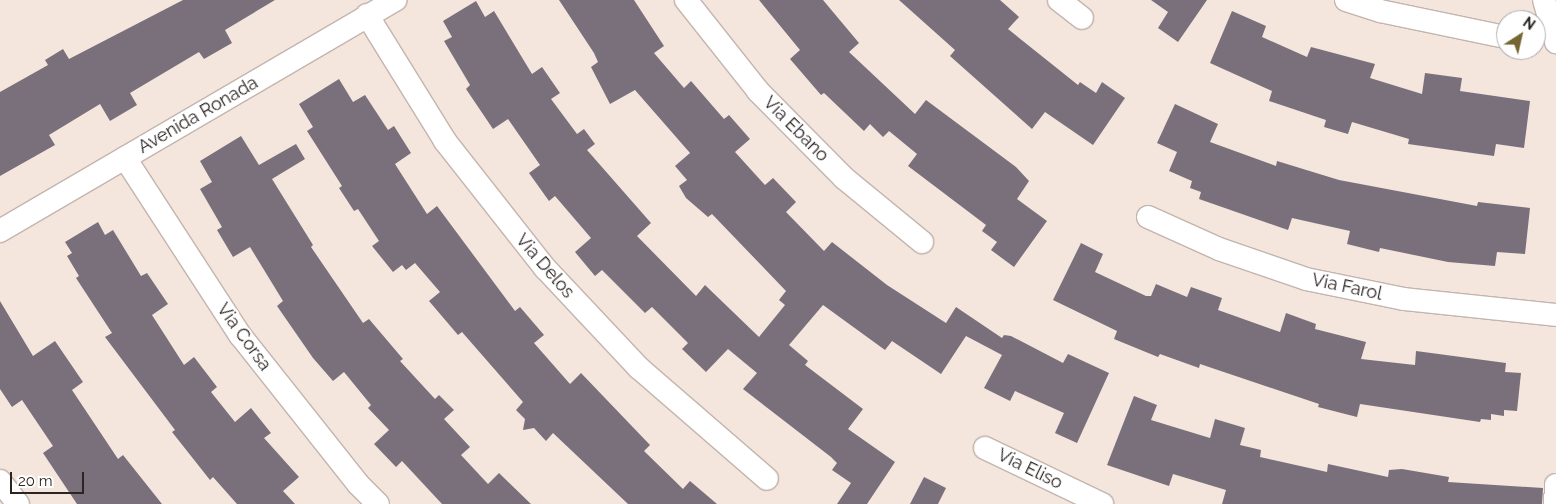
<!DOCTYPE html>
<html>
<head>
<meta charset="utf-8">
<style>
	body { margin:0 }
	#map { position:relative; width:1556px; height:504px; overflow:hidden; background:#f4e5dd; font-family:Raleway,sans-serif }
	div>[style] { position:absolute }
	.building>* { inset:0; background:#7a707b }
	.roads { filter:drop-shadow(1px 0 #c3b5ae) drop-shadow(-1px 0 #c3b5ae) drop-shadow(0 1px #c3b5ae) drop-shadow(0 -1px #c3b5ae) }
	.minor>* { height:22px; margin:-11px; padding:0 11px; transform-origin:11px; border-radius:11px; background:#fff }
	span { translate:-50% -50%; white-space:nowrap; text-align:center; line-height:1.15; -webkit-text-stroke:4px #fff; paint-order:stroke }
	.street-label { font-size:18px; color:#2a2422 }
	.north { position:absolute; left:1496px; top:10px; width:50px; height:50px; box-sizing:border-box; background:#fff; border:1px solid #aaa7a7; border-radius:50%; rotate:35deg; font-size:14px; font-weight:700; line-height:20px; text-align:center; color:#2a2422 }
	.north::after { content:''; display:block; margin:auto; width:18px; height:22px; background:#746734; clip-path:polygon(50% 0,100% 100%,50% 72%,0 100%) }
	.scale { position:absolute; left:10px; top:472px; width:74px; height:22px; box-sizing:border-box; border:2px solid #2a2422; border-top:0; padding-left:6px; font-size:15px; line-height:18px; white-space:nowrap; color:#2a2422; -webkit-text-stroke:4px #fff; paint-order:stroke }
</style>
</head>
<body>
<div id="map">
	<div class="building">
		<div style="clip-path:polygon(183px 0,275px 0,225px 30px,232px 43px,204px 59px,199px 52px,130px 93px,137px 105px,110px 121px,100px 104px,49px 135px,55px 145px,0 176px,0 92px,48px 65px,45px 60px,63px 49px,69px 59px)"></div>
		<div style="clip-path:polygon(559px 0,634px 0,664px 46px,654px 53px,684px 88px,691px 81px,724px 119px,729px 115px,750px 139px,735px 152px,765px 185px,773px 178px,796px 202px,786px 212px,824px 251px,832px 242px,887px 285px,946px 323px,956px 307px,1002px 338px,1004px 335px,1011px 336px,1063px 363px,1068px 354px,1109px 373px,1077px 443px,1055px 433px,1064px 413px,1015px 391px,1010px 401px,984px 388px,1002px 355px,966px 336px,941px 374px,892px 341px,885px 350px,823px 305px,789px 345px,808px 361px,805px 365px,863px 409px,848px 429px,895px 462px,867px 504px,837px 504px,851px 483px,832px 470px,837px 463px,831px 457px,743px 389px,757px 373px,728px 349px,706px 372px,682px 349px,688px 343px,652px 307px,645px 313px,602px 270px,595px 276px,575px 252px,591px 238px,555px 196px,549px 201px,529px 173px,540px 165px,508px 119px,493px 129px,466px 89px,470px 85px,444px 41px,452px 37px,443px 21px,476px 1px,485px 17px,494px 11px,532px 74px,542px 67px,560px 93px,551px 99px,577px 134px,584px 129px,595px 144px,587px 150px,651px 223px,637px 236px,696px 296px,705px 285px,759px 337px,785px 305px,779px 300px,786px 291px,712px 214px,708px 217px,686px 198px,679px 186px,687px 180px,675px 166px,690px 153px,635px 90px,610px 104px,591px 67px,598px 62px,594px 53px)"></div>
		<div style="clip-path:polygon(759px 0,823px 0,859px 43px,849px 52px,915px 114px,926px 100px,1016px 167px,1029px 181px,1017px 199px,1047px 221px,1014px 267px,991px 250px,997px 242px,982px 231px,986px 225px,908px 166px,917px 154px,889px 131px,883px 137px,870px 124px,864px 131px,824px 93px,821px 95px,790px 59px,800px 50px)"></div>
		<div style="clip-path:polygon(899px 0,1000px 0,1019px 17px,1008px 29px,1078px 85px,1080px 82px,1096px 93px,1102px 82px,1125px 98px,1093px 145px,1045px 112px,1032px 129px,950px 56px,955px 50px)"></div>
		<div style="clip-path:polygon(1151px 0,1207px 0,1178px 42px,1158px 28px,1168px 12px)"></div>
		<div style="clip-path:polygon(1232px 11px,1266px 26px,1262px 37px,1307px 57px,1311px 47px,1375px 64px,1370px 78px,1422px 94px,1425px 73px,1462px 78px,1460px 91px,1530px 101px,1524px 148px,1496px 144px,1494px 156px,1408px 144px,1409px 139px,1352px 122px,1348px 134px,1324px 127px,1326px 120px,1269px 101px,1272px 91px,1210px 63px)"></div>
		<div style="clip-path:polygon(339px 79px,353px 102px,365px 95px,388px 130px,394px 126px,411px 153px,395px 164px,427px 214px,437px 206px,515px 311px,520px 307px,544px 335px,534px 343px,570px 384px,581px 373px,650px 445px,644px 451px,683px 489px,690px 481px,717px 504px,628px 504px,553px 433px,546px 441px,534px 428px,523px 430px,525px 419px,516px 410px,523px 402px,462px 332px,458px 335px,429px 301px,440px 292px,415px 263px,406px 270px,402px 265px,393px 272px,372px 246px,379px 241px,358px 209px,354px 211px,339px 188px,342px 186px,307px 131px,313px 127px,299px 104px)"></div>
		<div style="clip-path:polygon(1175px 104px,1218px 124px,1210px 142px,1276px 166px,1277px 161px,1339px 180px,1477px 206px,1478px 202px,1530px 208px,1525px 254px,1497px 252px,1495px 266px,1448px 262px,1380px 248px,1379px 252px,1347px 244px,1350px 231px,1292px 218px,1288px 230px,1199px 199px,1201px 192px,1190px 188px,1192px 181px,1169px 171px,1177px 152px,1157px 143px)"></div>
		<div style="clip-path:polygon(241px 136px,259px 165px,296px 144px,305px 159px,272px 179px,313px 245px,311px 247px,363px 323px,369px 319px,403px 359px,400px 361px,435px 399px,439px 395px,454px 410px,444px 419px,470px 447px,461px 455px,488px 484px,499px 473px,531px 504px,442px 504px,402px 461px,396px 467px,374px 444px,389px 430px,368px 408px,371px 405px,344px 372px,333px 381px,313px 358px,277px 306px,283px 301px,250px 247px,233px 257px,217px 230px,222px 227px,200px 189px,212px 182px,200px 161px)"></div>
		<div style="clip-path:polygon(98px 222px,105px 235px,113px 230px,141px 276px,147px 273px,168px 304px,152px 315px,184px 365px,194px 357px,217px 387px,211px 392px,235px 422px,251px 408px,271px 433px,264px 438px,299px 477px,283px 491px,295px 504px,237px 504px,213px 477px,210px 480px,172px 432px,175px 430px,105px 337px,112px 333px,76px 278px,79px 276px,67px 256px,72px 253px,65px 242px)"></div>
		<div style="clip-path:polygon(1081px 243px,1103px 254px,1095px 272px,1146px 296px,1151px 296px,1156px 284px,1187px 297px,1191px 287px,1222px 298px,1218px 310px,1280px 332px,1286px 313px,1316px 324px,1315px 329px,1366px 342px,1361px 359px,1415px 365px,1416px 351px,1506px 363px,1505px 372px,1521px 373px,1517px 411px,1504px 410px,1504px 416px,1491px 414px,1491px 420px,1481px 419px,1480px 422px,1360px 404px,1357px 417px,1318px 407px,1319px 404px,1200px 364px,1199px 368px,1160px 354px,1158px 357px,1114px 339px,1117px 331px,1053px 300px)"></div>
		<div style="clip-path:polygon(0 301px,33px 356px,55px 341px,83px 382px,72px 390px,118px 459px,123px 455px,162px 504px,77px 504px,43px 453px,53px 446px,22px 400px,12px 407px,0 389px)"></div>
		<div style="clip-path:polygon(1134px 396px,1157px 405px,1151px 420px,1210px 438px,1215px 419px,1245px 428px,1240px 445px,1261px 450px,1260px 457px,1327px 472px,1328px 464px,1388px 477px,1389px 470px,1402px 469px,1449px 477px,1448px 482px,1543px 488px,1542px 504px,1222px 504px,1226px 490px,1173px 474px,1169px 486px,1107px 465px)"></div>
		<div style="clip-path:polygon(924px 477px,946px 488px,938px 504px,910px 504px)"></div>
	</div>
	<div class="roads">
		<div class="minor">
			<div style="left:686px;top:0;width:116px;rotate:51.6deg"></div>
			<div style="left:758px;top:91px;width:122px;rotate:45.3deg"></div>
			<div style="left:844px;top:178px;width:101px;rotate:39.4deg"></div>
			<div style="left:1059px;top:0;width:29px;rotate:38deg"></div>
			<div style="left:1346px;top:0;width:36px;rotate:18deg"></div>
			<div style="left:1380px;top:11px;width:129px;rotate:11.7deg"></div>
			<div style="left:1544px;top:0;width:44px;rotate:74.1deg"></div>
			<div style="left:367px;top:15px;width:148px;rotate:58.2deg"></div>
			<div style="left:445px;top:141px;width:162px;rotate:51.8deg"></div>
			<div style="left:545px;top:268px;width:137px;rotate:46.8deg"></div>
			<div style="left:639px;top:368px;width:169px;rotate:40.9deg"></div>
			<div style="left:125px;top:158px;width:211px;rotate:57deg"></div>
			<div style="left:240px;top:335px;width:190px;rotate:51.6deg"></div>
			<div style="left:358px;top:484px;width:28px;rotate:45deg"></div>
			<div style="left:1148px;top:217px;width:78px;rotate:24.3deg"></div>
			<div style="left:1219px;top:249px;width:92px;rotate:19deg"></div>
			<div style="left:1306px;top:279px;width:100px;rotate:11.5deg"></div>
			<div style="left:1404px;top:299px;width:153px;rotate:6deg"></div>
			<div style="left:0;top:231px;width:458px;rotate:-30.3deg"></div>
			<div style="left:985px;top:448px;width:130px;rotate:25.6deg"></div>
			<div style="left:0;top:481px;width:29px;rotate:52deg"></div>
			<div style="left:1555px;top:504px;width:19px;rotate:-87deg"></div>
		</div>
	</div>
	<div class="street-label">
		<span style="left:198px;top:115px;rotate:-30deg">Avenida Ronada</span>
		<span style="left:796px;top:129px;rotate:45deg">Via Ebano</span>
		<span style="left:545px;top:266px;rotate:49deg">Via Delos</span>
		<span style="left:1347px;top:287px;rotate:12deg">Via Farol</span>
		<span style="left:244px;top:337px;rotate:54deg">Via Corsa</span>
		<span style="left:1030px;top:469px;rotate:26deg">Via Eliso</span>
	</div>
	<div class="north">N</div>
	<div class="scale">20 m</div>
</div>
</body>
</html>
